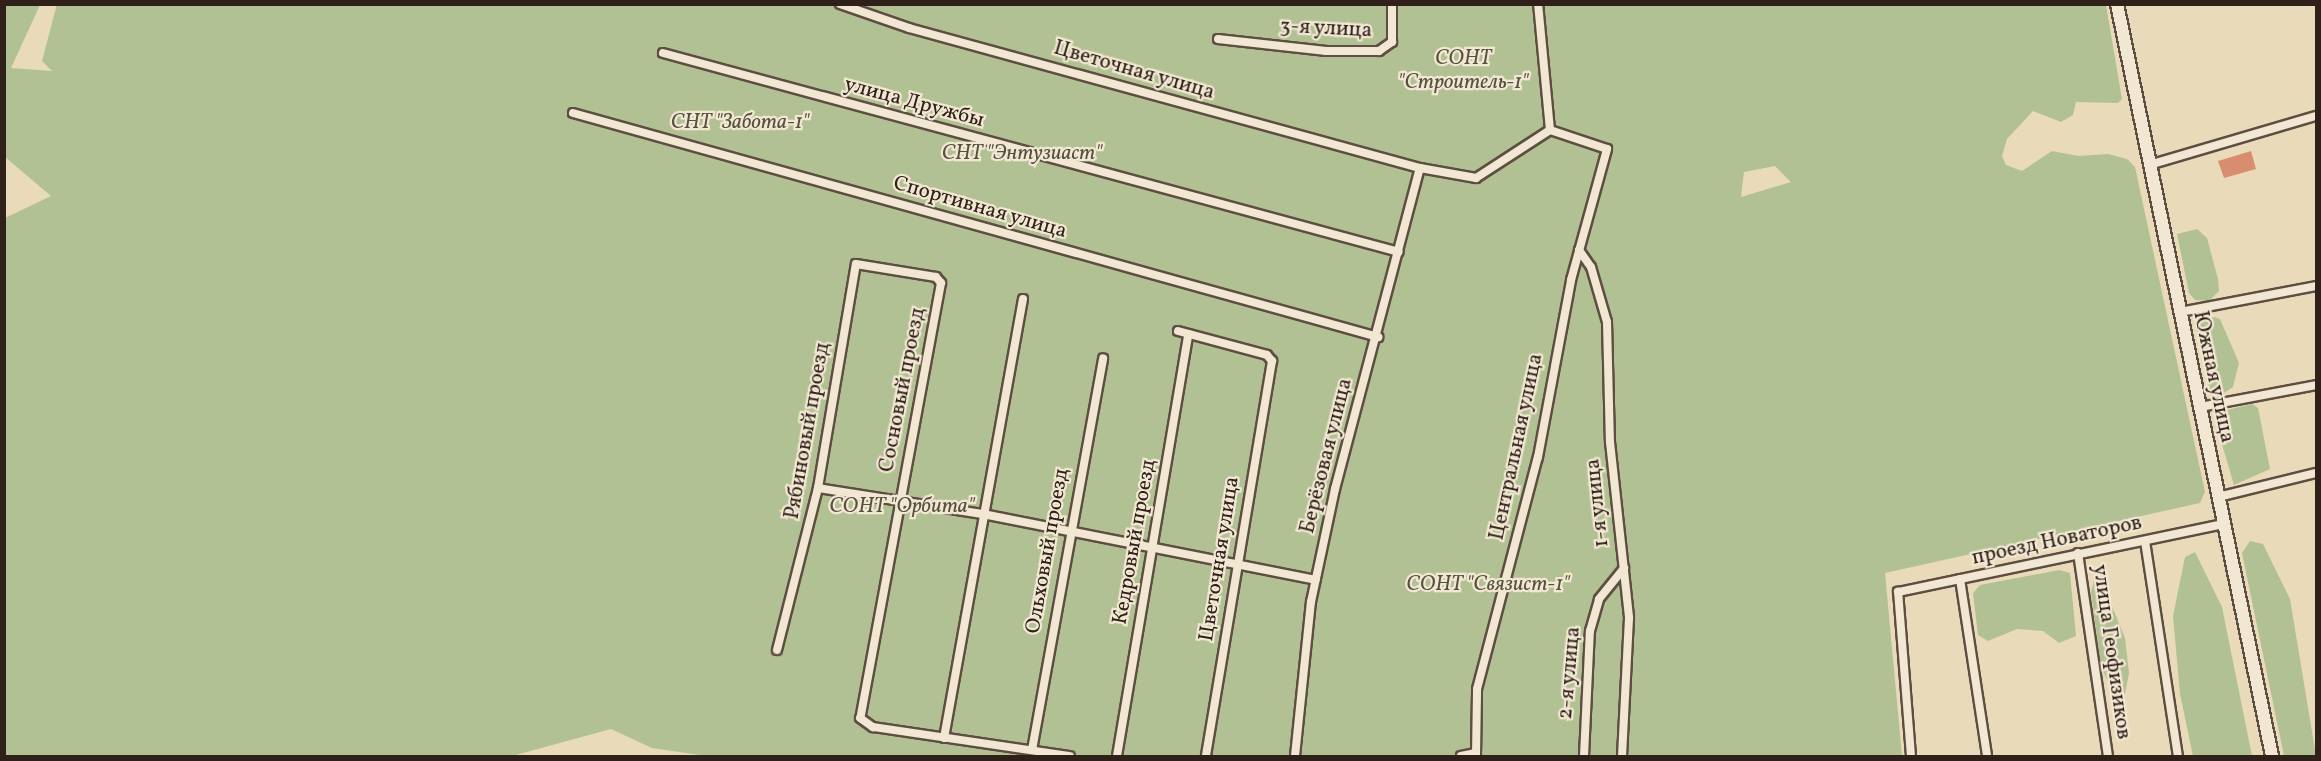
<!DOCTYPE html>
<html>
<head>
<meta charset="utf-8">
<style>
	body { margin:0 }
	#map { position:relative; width:2321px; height:761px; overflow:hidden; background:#e9daba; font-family:Vollkorn,serif }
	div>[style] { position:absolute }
	.green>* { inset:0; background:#b2c193 }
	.building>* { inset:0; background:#d88d6f }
	.roads { filter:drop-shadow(2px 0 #5e4e42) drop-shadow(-2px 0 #5e4e42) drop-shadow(0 2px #5e4e42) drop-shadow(0 -2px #5e4e42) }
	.street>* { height:8px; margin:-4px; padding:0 4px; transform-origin:4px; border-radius:4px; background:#f1e7d2 }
	.secondary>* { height:12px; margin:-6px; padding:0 6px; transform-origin:6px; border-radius:6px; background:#f1e7d2 }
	span { translate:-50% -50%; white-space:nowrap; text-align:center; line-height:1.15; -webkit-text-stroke:4.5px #f1e7d2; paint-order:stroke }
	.street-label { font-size:21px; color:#2f201a }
	.park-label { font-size:21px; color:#56503e; font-style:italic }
	.frame { position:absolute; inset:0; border:6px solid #2f201a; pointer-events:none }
</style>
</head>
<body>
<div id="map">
	<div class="green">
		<div style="clip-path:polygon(evenodd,57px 4px,2106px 5px,2122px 99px,2118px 103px,2076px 102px,2073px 115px,2061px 122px,2033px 111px,2007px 139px,2002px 156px,2006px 165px,2022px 171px,2052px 151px,2078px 156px,2108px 154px,2127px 159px,2135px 167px,2205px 492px,2200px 503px,1885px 573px,1902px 756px,706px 756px,652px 748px,611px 729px,512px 756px,5px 756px,5px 218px,51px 196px,5px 157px,4px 5px,40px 5px,11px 68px,52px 71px,42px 61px,57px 4px,1775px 166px,1791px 182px,1741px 197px,1744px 172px,1775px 166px)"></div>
		<div style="clip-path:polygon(2197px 229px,2207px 238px,2218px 279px,2219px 291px,2209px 301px,2195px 300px,2189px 293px,2177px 234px)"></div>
		<div style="clip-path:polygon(2207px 315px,2220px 319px,2239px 363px,2233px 387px,2218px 397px,2210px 395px,2196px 327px)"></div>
		<div style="clip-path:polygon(2252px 404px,2258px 408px,2270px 469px,2234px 485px,2216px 424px,2223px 411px)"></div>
		<div style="clip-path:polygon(2250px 541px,2263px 544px,2290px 599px,2316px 756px,2284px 756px,2242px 553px)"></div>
		<div style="clip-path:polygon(2195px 552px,2222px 607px,2252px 756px,2193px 756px,2180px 694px,2173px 616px,2185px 557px)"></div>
		<div style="clip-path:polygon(2097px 569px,2125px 638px,2129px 673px,2125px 694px,2112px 690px,2101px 667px,2091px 592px)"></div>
		<div style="clip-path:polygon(2059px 570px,2070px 573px,2076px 636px,2059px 643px,2043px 631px,2017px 629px,1988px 641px,1978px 635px,1973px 593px,1980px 585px)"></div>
	</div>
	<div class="building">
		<div style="clip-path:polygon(2251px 151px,2256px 169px,2224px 178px,2218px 161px)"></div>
	</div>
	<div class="roads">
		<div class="street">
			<div style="left:840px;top:4px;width:73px;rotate:19.2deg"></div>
			<div style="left:909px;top:28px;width:530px;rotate:15.32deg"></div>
			<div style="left:1420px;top:168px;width:57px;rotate:10.1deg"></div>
			<div style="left:1476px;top:178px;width:88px;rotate:-33deg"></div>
			<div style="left:1218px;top:39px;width:109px;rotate:6.3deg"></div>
			<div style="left:1326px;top:51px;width:53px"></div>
			<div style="left:1379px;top:51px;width:16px;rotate:-35deg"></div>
			<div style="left:1392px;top:42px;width:38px;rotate:-90deg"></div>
			<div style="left:663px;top:53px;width:762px;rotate:15.13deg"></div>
			<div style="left:573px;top:113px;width:836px;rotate:15.55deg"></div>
			<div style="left:2149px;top:165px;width:174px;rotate:-16.4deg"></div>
			<div style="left:1579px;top:250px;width:21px;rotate:55deg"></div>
			<div style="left:1591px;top:267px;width:57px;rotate:73.8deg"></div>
			<div style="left:1607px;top:322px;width:120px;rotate:88.6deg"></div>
			<div style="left:1610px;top:442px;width:177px;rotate:83.8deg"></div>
			<div style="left:1629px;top:618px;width:138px;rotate:92.9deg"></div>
			<div style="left:2180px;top:312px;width:138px;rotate:-10.8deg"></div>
			<div style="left:1178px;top:331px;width:92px;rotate:15.1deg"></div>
			<div style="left:1267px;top:355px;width:8px;rotate:50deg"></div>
			<div style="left:1272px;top:361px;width:400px;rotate:99.5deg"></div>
			<div style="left:2200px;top:407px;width:118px;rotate:-10.7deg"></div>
			<div style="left:818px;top:488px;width:167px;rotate:9deg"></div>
			<div style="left:983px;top:514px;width:339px;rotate:11.2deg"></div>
			<div style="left:2218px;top:497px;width:101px;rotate:-13.8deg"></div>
			<div style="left:2145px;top:541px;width:218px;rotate:81.3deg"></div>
			<div style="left:2078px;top:553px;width:205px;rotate:81.6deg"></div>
			<div style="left:1960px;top:579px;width:179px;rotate:81.3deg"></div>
			<div style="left:777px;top:650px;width:167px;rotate:-75.8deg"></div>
			<div style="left:818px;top:488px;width:227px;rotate:-80.4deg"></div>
			<div style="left:856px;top:264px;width:81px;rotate:9.2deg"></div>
			<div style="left:936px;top:277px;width:8px;rotate:50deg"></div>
			<div style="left:941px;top:283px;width:442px;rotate:100.5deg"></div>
			<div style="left:860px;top:718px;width:16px;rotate:35deg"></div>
			<div style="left:873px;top:727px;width:199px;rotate:8.4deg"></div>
			<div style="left:944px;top:738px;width:446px;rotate:-79.8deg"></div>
			<div style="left:1032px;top:750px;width:398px;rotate:-79.7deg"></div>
			<div style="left:1117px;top:756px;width:428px;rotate:-80.4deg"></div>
			<div style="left:1295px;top:756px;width:155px;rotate:-84.1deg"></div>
			<div style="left:1311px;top:602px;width:116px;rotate:-78deg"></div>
			<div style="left:1335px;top:489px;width:332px;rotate:-75.2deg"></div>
			<div style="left:1461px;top:756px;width:14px;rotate:-12deg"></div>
			<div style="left:1476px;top:756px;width:67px;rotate:-89.1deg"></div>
			<div style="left:1477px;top:689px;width:240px;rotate:-75.3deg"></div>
			<div style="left:1538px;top:457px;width:180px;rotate:-79.4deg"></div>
			<div style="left:1571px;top:280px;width:136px;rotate:-74.6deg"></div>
			<div style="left:1607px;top:149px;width:60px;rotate:-161.6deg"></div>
			<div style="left:1550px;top:130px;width:127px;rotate:-95.4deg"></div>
			<div style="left:1584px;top:756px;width:125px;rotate:-87.3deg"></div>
			<div style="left:1590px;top:631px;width:33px;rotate:-74deg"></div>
			<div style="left:1599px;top:599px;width:40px;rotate:-51deg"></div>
			<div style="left:1911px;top:756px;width:165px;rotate:-94.5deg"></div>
			<div style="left:1898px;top:592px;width:332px;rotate:-11.8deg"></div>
		</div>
		<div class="secondary">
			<div style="left:2117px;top:4px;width:768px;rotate:78.35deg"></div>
		</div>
	</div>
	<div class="street-label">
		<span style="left:1326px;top:29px;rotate:3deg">3-я улица</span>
		<span style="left:1134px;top:71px;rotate:16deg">Цветочная улица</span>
		<span style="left:914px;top:103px;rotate:15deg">улица Дружбы</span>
		<span style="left:980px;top:208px;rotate:16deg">Спортивная улица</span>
		<span style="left:2213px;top:377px;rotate:78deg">Южная улица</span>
		<span style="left:903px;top:390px;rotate:-79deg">Сосновый проезд</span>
		<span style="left:808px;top:431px;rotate:-80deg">Рябиновый проезд</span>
		<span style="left:1517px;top:447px;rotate:-78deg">Центральная улица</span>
		<span style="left:1327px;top:456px;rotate:-76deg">Берёзовая улица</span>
		<span style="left:1598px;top:503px;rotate:-96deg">1-я улица</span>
		<span style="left:2057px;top:541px;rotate:-12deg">проезд Новаторов</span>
		<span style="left:1135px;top:542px;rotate:-80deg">Кедровый проезд</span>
		<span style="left:1048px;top:551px;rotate:-80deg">Ольховый проезд</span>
		<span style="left:1220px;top:559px;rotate:-81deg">Цветочная улица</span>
		<span style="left:2111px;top:652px;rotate:82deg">улица Геофизиков</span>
		<span style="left:1570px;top:673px;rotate:-85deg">2-я улица</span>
	</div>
	<div class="park-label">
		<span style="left:1463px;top:71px">СОНТ<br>"Строитель-1"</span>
		<span style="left:740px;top:123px">СНТ "Забота-1"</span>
		<span style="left:1022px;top:154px">СНТ "Энтузиаст"</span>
		<span style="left:902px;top:507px">СОНТ "Орбита"</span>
		<span style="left:1488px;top:585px">СОНТ "Связист-1"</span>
	</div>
	<div class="frame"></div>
</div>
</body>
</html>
